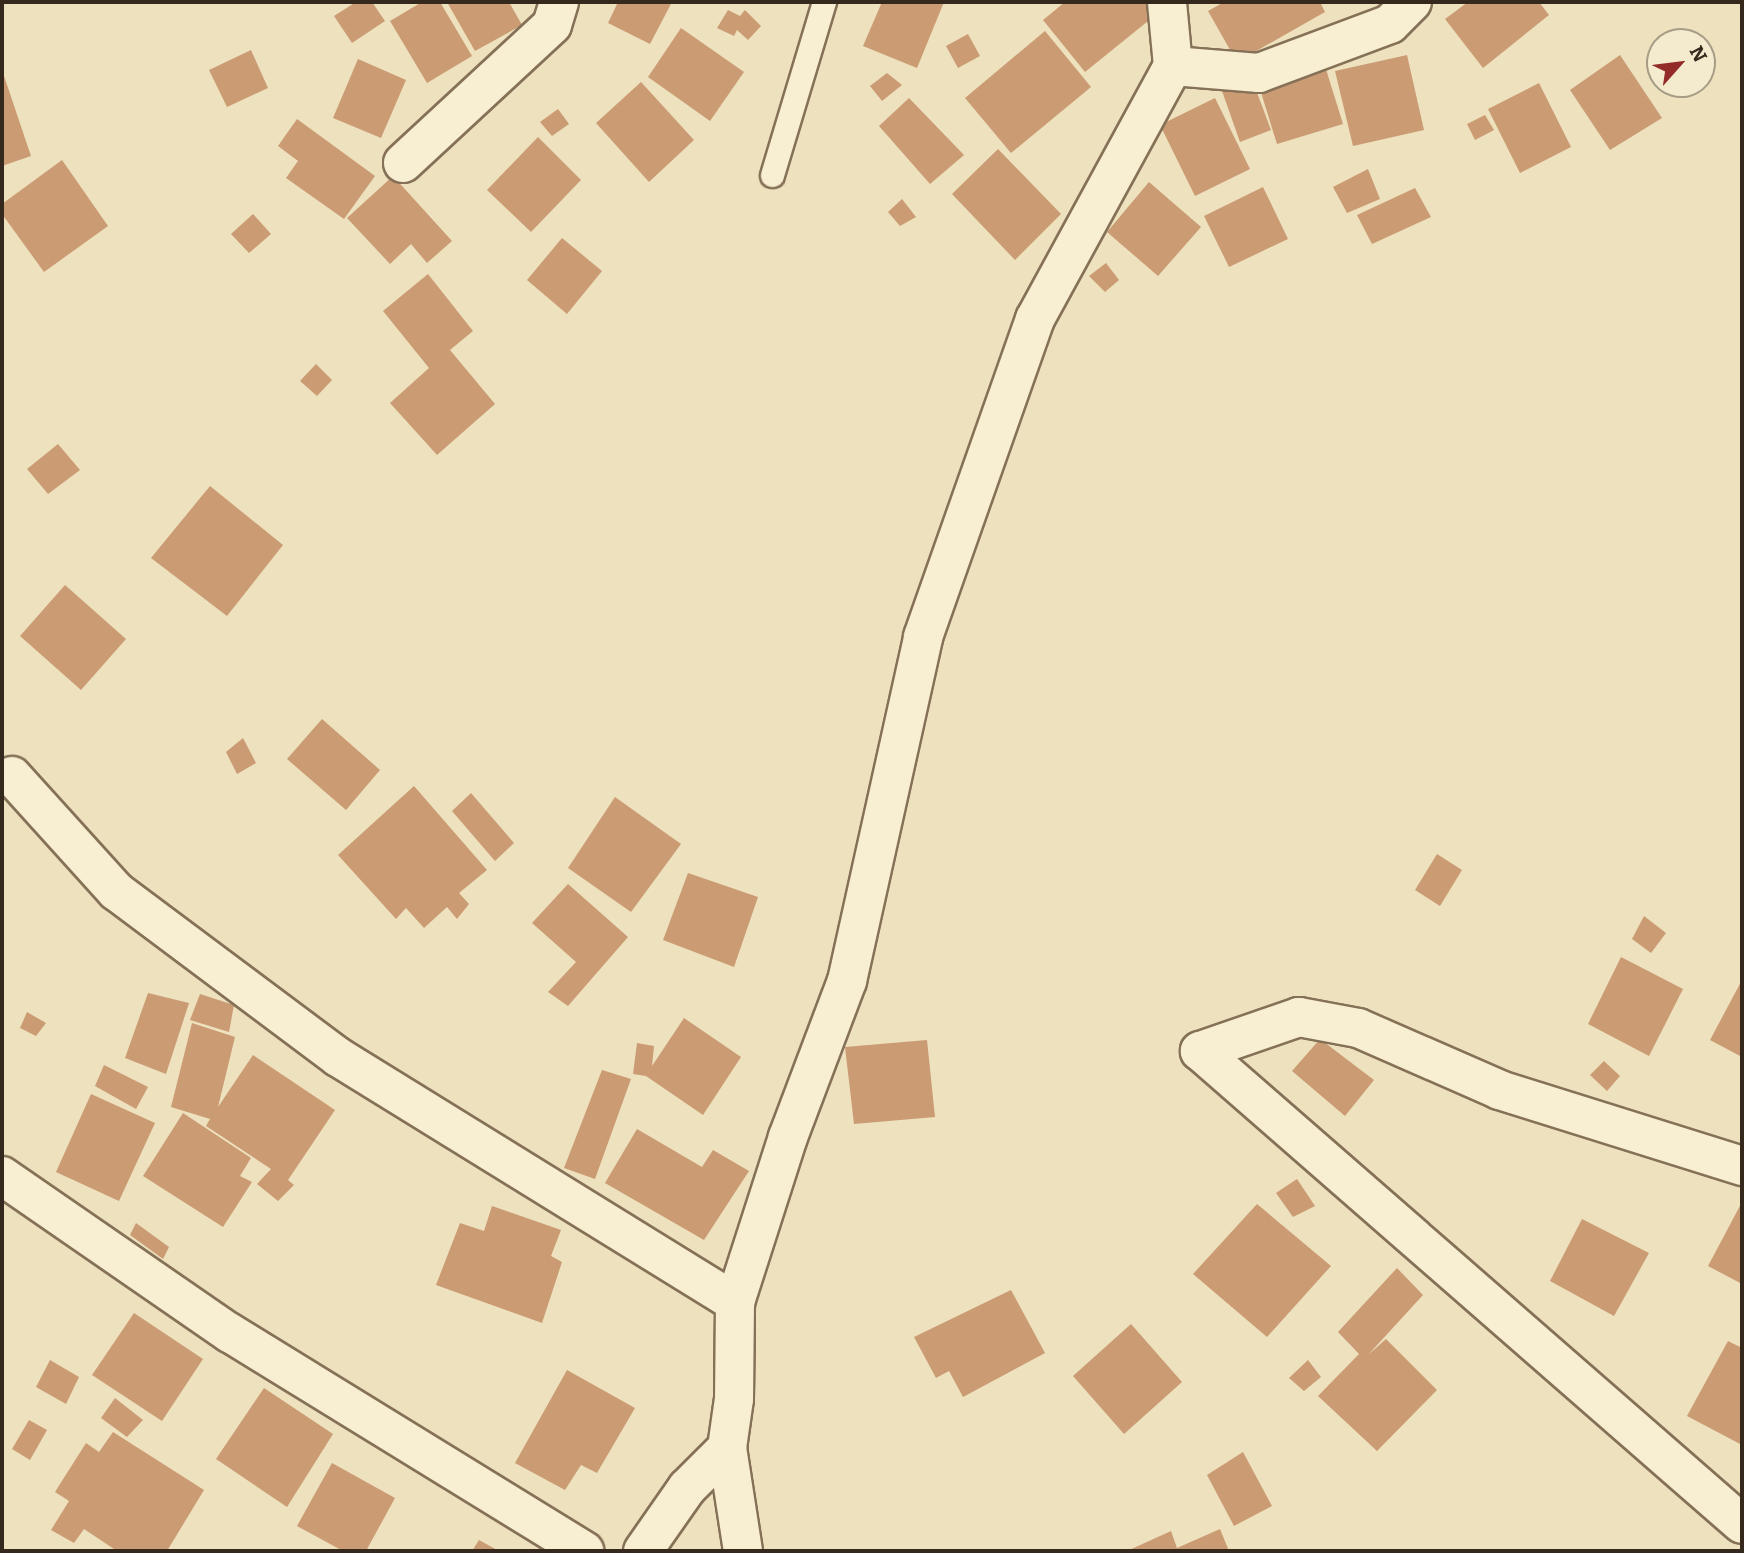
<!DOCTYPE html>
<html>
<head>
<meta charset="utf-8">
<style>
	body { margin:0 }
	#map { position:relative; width:1744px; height:1553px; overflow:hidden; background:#ede1be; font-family:Bitter,serif }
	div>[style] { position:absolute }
	.building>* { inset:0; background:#cb9b74 }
	.roads { filter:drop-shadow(2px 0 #857157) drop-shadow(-2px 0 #857157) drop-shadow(0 2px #857157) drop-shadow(0 -2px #857157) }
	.service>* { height:23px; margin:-11.5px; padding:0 11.5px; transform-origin:11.5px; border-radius:11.5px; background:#f8eed1 }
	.minor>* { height:38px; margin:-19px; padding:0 19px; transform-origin:19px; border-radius:19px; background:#f8eed1 }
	span { translate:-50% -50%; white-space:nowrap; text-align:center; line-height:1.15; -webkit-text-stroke:5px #f4ebce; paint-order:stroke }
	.frame { position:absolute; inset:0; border:4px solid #34291c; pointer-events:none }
	.north { position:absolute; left:1646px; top:28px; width:70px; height:70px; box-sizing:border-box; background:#f4ebce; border:2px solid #a79d87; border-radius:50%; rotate:62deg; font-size:19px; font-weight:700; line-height:28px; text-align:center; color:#34291c }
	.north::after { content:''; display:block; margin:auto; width:24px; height:32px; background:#932b28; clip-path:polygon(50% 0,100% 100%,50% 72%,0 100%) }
</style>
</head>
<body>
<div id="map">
	<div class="building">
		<div style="clip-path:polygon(356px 2px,372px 2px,385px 21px,352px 43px,334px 16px)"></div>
		<div style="clip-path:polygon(422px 2px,440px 2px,472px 56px,427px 83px,390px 21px)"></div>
		<div style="clip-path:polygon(447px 2px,509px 2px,522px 25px,475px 51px)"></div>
		<div style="clip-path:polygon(618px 2px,672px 2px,650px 44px,608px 23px)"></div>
		<div style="clip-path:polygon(882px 2px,944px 2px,917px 68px,863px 46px)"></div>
		<div style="clip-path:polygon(1065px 2px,1149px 2px,1158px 13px,1085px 72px,1043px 20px)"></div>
		<div style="clip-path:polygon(1224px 2px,1320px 2px,1325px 12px,1237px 62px,1208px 11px)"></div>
		<div style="clip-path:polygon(1468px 2px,1539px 2px,1549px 15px,1483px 68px,1445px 19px)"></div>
		<div style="clip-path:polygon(728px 10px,740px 16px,745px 10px,761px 26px,748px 40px,737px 30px,734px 36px,717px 28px)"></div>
		<div style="clip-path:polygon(681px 28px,744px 72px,710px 121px,648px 77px)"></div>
		<div style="clip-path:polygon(1045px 31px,1091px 87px,1011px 153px,965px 98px)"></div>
		<div style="clip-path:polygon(968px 34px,980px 56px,958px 68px,946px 46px)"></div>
		<div style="clip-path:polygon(251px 50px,268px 88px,227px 107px,209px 70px)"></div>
		<div style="clip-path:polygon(1407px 55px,1424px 130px,1353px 146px,1335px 71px)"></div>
		<div style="clip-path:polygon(1620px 55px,1662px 118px,1610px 150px,1570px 90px)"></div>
		<div style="clip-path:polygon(358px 59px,406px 80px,381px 138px,333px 118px)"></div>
		<div style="clip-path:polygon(1325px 66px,1343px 124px,1277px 144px,1259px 86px)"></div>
		<div style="clip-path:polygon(2px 70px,31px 156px,2px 166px)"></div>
		<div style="clip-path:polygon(887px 73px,902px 85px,882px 101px,870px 86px)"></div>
		<div style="clip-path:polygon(1252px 79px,1271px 130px,1240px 142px,1222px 91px)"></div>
		<div style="clip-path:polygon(641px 82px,694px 140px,649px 182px,596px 123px)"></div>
		<div style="clip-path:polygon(1539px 83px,1571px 147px,1520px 173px,1488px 109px)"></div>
		<div style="clip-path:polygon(909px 98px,964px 155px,930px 184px,879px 126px)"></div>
		<div style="clip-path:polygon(1215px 98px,1250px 169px,1195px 196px,1160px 125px)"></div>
		<div style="clip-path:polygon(558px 109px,569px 124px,552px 136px,540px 122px)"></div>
		<div style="clip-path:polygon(1485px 115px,1494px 130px,1475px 140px,1467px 124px)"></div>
		<div style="clip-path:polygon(297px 119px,375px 176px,344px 219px,286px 178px,298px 161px,278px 146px)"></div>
		<div style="clip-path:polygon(538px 137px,581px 180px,531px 232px,487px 190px)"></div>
		<div style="clip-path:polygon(998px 149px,1061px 214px,1015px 260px,952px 194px)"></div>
		<div style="clip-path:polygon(62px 160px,108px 226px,44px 272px,2px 214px,2px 204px)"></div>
		<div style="clip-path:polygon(1368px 169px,1380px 199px,1347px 213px,1333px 187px)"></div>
		<div style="clip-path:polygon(393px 176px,452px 241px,427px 263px,411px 244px,390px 264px,347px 218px)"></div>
		<div style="clip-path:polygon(1149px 182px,1201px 227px,1158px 276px,1107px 232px)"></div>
		<div style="clip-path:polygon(1263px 187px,1288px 239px,1229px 267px,1204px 216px)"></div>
		<div style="clip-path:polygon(1415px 188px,1431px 217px,1372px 244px,1357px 215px)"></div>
		<div style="clip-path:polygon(902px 199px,916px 217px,900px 226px,888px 212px)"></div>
		<div style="clip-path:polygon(253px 214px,271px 234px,249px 253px,231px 234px)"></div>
		<div style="clip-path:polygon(562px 238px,602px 271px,567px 314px,527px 280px)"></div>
		<div style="clip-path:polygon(1106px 263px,1119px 280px,1105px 292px,1089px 276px)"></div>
		<div style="clip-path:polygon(428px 274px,473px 331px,450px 350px,495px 404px,437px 455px,390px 403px,429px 368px,383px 311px)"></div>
		<div style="clip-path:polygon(316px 364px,332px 380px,317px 396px,300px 381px)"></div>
		<div style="clip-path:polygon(58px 444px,80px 470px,48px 494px,27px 469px)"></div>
		<div style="clip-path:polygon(210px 486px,283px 545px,227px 616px,151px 558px)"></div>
		<div style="clip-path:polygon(65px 585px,126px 639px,81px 690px,20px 636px)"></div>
		<div style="clip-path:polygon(322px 719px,380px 770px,346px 810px,287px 759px)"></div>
		<div style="clip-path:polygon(243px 738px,256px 763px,237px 774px,226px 752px)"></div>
		<div style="clip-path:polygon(414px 786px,487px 870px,459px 893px,469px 904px,457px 919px,447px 907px,424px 928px,406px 908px,396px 919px,338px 855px)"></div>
		<div style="clip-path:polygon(471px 793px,514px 843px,495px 861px,452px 811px)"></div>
		<div style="clip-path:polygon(615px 797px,681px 844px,631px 912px,568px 868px)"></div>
		<div style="clip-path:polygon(1437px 854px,1462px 870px,1440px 906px,1415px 890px)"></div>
		<div style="clip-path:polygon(688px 873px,758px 897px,734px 967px,663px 940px)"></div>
		<div style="clip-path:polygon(568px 884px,628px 937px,568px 1006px,548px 992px,576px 962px,532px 923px)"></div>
		<div style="clip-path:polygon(1644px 916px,1666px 933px,1651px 953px,1632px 939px)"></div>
		<div style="clip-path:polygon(1621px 957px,1683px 989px,1649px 1056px,1588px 1024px)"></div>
		<div style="clip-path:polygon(1742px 980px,1742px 1057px,1710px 1040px)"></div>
		<div style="clip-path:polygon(148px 993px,189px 1003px,166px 1074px,125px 1058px)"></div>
		<div style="clip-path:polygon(200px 994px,234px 1005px,229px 1032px,190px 1020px)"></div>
		<div style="clip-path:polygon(27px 1012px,46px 1023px,36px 1036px,20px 1028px)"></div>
		<div style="clip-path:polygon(684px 1018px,741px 1057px,703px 1115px,646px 1076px,633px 1074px,637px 1043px,654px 1046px,652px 1066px)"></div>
		<div style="clip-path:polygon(192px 1023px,235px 1037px,218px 1107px,253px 1055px,335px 1110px,288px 1180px,294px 1185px,278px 1201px,257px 1184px,271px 1169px,206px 1126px,210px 1119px,171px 1107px)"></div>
		<div style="clip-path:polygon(1320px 1039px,1374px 1080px,1345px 1116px,1292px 1071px)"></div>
		<div style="clip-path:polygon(927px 1040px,935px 1117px,854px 1124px,845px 1047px)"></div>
		<div style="clip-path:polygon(1604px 1061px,1620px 1076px,1607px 1091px,1590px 1075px)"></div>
		<div style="clip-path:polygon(104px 1065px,148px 1087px,136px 1109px,95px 1086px)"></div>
		<div style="clip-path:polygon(602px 1070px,631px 1079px,595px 1179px,564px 1168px)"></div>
		<div style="clip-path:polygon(91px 1094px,155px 1123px,119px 1201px,56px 1172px)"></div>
		<div style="clip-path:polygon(183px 1113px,251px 1158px,240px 1176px,252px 1182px,223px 1227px,143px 1176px)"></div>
		<div style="clip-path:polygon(637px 1129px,702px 1167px,713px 1150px,749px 1171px,704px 1240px,605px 1183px)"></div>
		<div style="clip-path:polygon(1297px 1179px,1315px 1206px,1293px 1217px,1276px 1193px)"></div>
		<div style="clip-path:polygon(1742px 1202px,1742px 1284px,1708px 1266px)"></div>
		<div style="clip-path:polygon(1257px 1204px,1331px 1266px,1267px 1337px,1193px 1274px)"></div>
		<div style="clip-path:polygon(492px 1206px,561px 1230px,551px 1256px,562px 1262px,542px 1323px,436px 1285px,460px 1223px,484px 1231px)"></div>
		<div style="clip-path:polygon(1582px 1219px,1649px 1253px,1614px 1316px,1550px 1281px)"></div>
		<div style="clip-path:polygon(136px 1223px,169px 1247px,163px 1259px,130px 1235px)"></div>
		<div style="clip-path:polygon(1397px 1268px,1423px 1295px,1368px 1355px,1386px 1339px,1437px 1390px,1377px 1451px,1318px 1396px,1359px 1354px,1338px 1332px)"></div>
		<div style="clip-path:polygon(1011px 1290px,1045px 1353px,963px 1397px,949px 1371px,936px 1378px,914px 1337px)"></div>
		<div style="clip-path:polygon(134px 1313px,203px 1359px,162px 1421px,92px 1375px)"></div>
		<div style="clip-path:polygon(1131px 1324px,1182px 1382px,1124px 1434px,1073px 1376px)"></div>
		<div style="clip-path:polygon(1728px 1341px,1742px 1348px,1742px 1445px,1687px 1416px)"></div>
		<div style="clip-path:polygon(50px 1360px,79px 1377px,66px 1404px,36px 1387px)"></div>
		<div style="clip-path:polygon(1308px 1360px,1321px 1377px,1304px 1391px,1289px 1378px)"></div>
		<div style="clip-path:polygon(567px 1370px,635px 1408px,597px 1473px,581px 1465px,565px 1490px,515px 1463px)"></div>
		<div style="clip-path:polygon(264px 1388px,333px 1434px,287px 1507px,216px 1459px)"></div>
		<div style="clip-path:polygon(115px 1398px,143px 1420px,127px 1437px,101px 1418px)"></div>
		<div style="clip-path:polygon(29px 1420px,47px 1430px,30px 1460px,12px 1449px)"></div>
		<div style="clip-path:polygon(113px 1432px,204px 1490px,167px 1551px,117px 1551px,84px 1529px,74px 1543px,51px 1530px,69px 1501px,55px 1492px,86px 1443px,99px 1452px)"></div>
		<div style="clip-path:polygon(1243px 1452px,1272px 1506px,1234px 1526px,1207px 1475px)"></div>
		<div style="clip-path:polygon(332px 1463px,395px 1498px,366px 1551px,343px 1551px,297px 1526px)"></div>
		<div style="clip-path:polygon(1220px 1529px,1229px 1551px,1127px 1551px,1171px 1531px,1177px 1548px)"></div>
		<div style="clip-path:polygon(479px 1540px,499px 1551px,472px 1551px)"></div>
	</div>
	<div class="roads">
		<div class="service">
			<div style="left:772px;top:175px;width:181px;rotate:-73.3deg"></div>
		</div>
		<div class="minor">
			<div style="left:1173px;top:66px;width:86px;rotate:4.7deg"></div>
			<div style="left:1259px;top:73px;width:140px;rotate:-20.5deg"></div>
			<div style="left:1390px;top:24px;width:31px;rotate:-45deg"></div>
			<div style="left:403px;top:163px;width:203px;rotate:-42.8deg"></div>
			<div style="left:552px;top:25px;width:24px;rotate:-73deg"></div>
			<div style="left:12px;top:776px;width:155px;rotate:47.9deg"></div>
			<div style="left:116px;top:891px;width:277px;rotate:36.8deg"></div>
			<div style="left:338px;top:1057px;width:467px;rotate:31.7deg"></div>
			<div style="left:1742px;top:1166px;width:254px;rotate:-162.6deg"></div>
			<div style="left:1500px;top:1090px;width:155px;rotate:-156.4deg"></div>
			<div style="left:1358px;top:1028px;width:60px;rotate:-169.4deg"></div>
			<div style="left:1299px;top:1017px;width:105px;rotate:161deg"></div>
			<div style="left:1200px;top:1051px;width:719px;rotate:41.11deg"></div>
			<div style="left:2px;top:1176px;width:277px;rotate:34.6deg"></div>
			<div style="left:230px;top:1333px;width:416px;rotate:31.6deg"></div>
			<div style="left:643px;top:1551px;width:77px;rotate:-55.1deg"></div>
			<div style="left:687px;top:1488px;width:57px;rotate:-45deg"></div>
			<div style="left:743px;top:1551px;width:104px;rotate:-98.8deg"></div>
			<div style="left:727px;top:1448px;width:49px;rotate:-81.9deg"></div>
			<div style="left:734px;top:1399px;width:97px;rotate:-89.4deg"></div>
			<div style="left:735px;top:1302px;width:173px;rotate:-72.2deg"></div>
			<div style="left:788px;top:1137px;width:167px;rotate:-69.3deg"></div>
			<div style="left:847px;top:981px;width:352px;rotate:-77.5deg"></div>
			<div style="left:923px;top:637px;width:337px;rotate:-70.6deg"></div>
			<div style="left:1035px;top:319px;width:288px;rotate:-61.4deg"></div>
			<div style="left:1173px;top:66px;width:64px;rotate:-95.4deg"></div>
		</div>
	</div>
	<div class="frame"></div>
	<div class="north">N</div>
</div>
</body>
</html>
